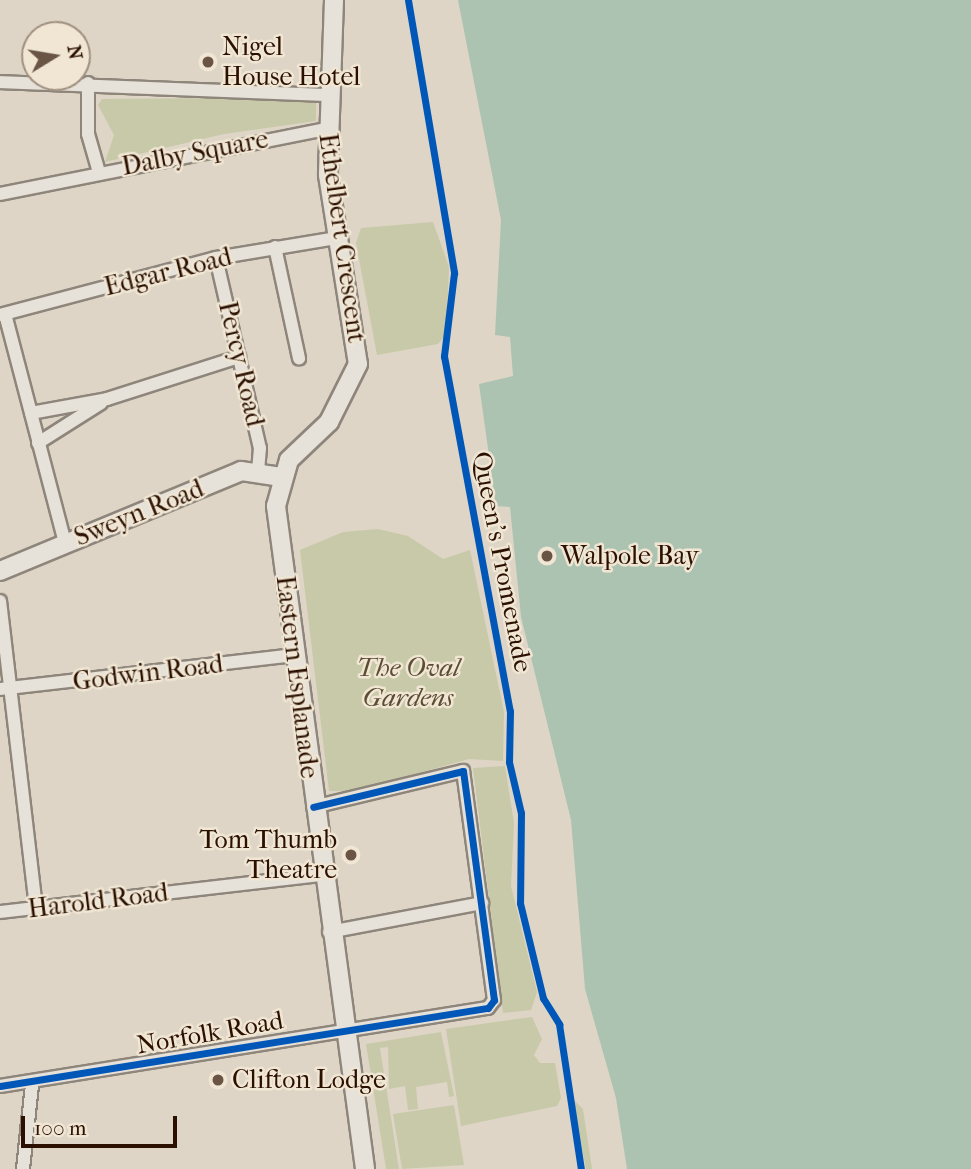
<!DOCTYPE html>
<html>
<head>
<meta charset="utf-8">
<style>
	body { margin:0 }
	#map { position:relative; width:971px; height:1169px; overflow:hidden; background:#ded5c6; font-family:"IM FELL French Canon",serif }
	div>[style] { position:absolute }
	.green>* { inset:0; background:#c7c9a9 }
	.water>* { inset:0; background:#adc3b2 }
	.roads { filter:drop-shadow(2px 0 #8e857b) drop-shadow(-2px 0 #8e857b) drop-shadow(0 2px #8e857b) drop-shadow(0 -2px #8e857b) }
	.street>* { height:12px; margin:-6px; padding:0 6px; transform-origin:6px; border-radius:6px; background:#e6e1d9 }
	.secondary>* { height:18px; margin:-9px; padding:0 9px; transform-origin:9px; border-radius:9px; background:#e6e1d9 }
	.cycleway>* { height:7px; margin:-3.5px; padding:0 3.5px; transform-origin:3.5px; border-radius:3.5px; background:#0057b8 }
	.dots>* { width:19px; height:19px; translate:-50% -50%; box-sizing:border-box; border:4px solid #f0e6d3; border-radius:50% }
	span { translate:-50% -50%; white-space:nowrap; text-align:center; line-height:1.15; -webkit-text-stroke:5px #f0e6d3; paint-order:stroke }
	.poi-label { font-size:26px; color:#2b1000 }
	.left { translate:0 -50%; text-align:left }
	.right { translate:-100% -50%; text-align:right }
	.street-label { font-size:26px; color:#2b1000 }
	.park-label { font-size:26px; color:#5b4d33; font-style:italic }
	.north { position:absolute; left:21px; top:21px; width:70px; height:70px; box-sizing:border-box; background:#f0e6d3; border:2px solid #a1907f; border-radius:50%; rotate:79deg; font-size:19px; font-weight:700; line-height:28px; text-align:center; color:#2b1000 }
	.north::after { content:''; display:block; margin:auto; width:24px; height:32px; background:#6a5545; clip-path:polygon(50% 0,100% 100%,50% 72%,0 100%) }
	.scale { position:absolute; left:21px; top:1116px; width:156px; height:32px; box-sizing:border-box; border:4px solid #2b1000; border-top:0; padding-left:9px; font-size:21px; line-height:24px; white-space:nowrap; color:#2b1000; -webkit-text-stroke:5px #f0e6d3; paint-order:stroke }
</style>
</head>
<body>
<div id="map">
	<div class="green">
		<div style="clip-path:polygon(225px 98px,316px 103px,316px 121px,224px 134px,105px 162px,114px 135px,98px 105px,102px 99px)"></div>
		<div style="clip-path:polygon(433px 222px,449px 267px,446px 335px,438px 344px,377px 355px,356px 243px,361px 228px)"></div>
		<div style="clip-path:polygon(378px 529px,408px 536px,443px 559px,470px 550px,504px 712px,503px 761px,469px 759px,354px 791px,329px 791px,300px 550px,343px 532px)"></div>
		<div style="clip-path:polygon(505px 766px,514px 823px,511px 886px,537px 992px,531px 1010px,503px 1013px,473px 768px)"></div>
		<div style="clip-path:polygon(532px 1017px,542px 1039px,534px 1055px,540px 1063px,555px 1063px,561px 1098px,557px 1106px,461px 1126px,446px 1029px)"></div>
		<div style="clip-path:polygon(441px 1032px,454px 1096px,449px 1097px,447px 1082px,416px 1087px,418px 1109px,408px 1110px,405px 1086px,389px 1089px,388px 1047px,380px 1048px,399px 1169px,386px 1169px,366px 1044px)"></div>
		<div style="clip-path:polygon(572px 1098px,583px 1109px,592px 1169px,586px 1169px)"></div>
		<div style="clip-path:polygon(454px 1105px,464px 1165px,402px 1169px,393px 1114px)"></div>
	</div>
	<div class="water">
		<div style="clip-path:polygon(458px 0,971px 0,971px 1169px,627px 1169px,616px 1098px,585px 989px,571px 820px,521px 617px,510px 507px,496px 506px,479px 384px,513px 376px,510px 337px,495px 335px,501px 220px)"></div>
	</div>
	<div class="roads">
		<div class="street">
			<div style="left:0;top:82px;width:326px;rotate:2.3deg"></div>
			<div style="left:88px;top:83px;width:51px;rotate:90deg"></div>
			<div style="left:88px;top:134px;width:40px;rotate:74deg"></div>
			<div style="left:0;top:194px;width:332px;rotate:-11.3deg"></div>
			<div style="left:275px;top:247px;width:114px;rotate:77.8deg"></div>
			<div style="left:216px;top:258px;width:195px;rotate:77deg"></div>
			<div style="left:260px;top:448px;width:22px;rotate:95deg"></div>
			<div style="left:5px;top:314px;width:237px;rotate:75.3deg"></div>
			<div style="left:0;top:315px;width:223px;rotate:-14.8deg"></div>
			<div style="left:216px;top:258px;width:123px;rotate:-9.4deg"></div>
			<div style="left:31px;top:413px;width:77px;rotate:-10.4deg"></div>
			<div style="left:107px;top:399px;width:139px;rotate:-17.7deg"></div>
			<div style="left:38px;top:443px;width:75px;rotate:-32.4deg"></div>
			<div style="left:0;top:601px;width:309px;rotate:83.3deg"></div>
			<div style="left:0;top:689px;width:297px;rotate:-6.6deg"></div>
			<div style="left:0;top:912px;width:323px;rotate:-6.6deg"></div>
			<div style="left:329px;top:932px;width:156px;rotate:-10.7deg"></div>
			<div style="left:0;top:1086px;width:494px;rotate:-9.1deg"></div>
			<div style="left:488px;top:1008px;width:10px;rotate:-53deg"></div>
			<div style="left:494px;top:1000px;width:231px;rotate:-97.7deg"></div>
			<div style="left:463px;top:771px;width:154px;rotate:166.5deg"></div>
			<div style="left:23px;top:1169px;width:84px;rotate:-83.9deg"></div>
		</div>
		<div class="secondary">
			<div style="left:334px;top:0;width:175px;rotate:92deg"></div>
			<div style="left:328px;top:175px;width:191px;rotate:81deg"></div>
			<div style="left:358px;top:364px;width:65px;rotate:116.6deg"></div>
			<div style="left:329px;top:422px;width:55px;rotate:136.5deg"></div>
			<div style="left:289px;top:460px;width:48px;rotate:105.8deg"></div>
			<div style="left:276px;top:506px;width:669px;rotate:82.35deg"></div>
			<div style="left:0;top:571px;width:261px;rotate:-22.5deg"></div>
			<div style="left:241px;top:471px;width:40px;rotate:8.5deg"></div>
		</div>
	</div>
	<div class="cycleway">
		<div style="left:408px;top:0;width:277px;rotate:80.4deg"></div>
		<div style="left:454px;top:273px;width:84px;rotate:96.9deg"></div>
		<div style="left:444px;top:356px;width:361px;rotate:79.5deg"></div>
		<div style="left:510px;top:711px;width:51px;rotate:91.1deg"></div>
		<div style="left:509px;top:762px;width:52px;rotate:76.8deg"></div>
		<div style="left:521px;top:813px;width:90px;rotate:90.6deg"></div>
		<div style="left:520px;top:903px;width:98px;rotate:76.4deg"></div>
		<div style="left:543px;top:998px;width:31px;rotate:58deg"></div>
		<div style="left:559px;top:1024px;width:147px;rotate:81.4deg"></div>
		<div style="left:0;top:1086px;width:494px;rotate:-9.1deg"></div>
		<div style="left:488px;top:1008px;width:10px;rotate:-53deg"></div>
		<div style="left:494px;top:1000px;width:231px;rotate:-97.7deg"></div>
		<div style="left:463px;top:771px;width:154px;rotate:166.5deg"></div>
	</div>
	<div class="dots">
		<div style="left:208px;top:62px;background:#6a5545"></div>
		<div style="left:547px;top:556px;background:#6a5545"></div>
		<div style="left:351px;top:855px;background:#6a5545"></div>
		<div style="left:218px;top:1080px;background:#6a5545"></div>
	</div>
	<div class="poi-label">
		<span class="left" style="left:222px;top:62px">Nigel<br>House Hotel</span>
		<span class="left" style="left:561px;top:556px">Walpole Bay</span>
		<span class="right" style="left:337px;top:855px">Tom Thumb<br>Theatre</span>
		<span class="left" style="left:232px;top:1080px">Clifton Lodge</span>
	</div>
	<div class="street-label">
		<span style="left:195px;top:153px;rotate:-11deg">Dalby Square</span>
		<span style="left:342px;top:238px;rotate:82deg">Ethelbert Crescent</span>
		<span style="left:168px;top:272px;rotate:-14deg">Edgar Road</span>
		<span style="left:241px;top:364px;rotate:77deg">Percy Road</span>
		<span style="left:139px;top:513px;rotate:-22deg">Sweyn Road</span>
		<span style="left:502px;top:562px;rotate:79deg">Queen's Promenade</span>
		<span style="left:148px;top:673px;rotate:-7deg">Godwin Road</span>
		<span style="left:297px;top:677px;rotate:83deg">Eastern Esplanade</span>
		<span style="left:98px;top:901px;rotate:-7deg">Harold Road</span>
		<span style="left:210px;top:1033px;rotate:-10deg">Norfolk Road</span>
	</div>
	<div class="park-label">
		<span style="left:408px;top:683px">The Oval<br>Gardens</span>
	</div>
	<div class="north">N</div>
	<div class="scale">100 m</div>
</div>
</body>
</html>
